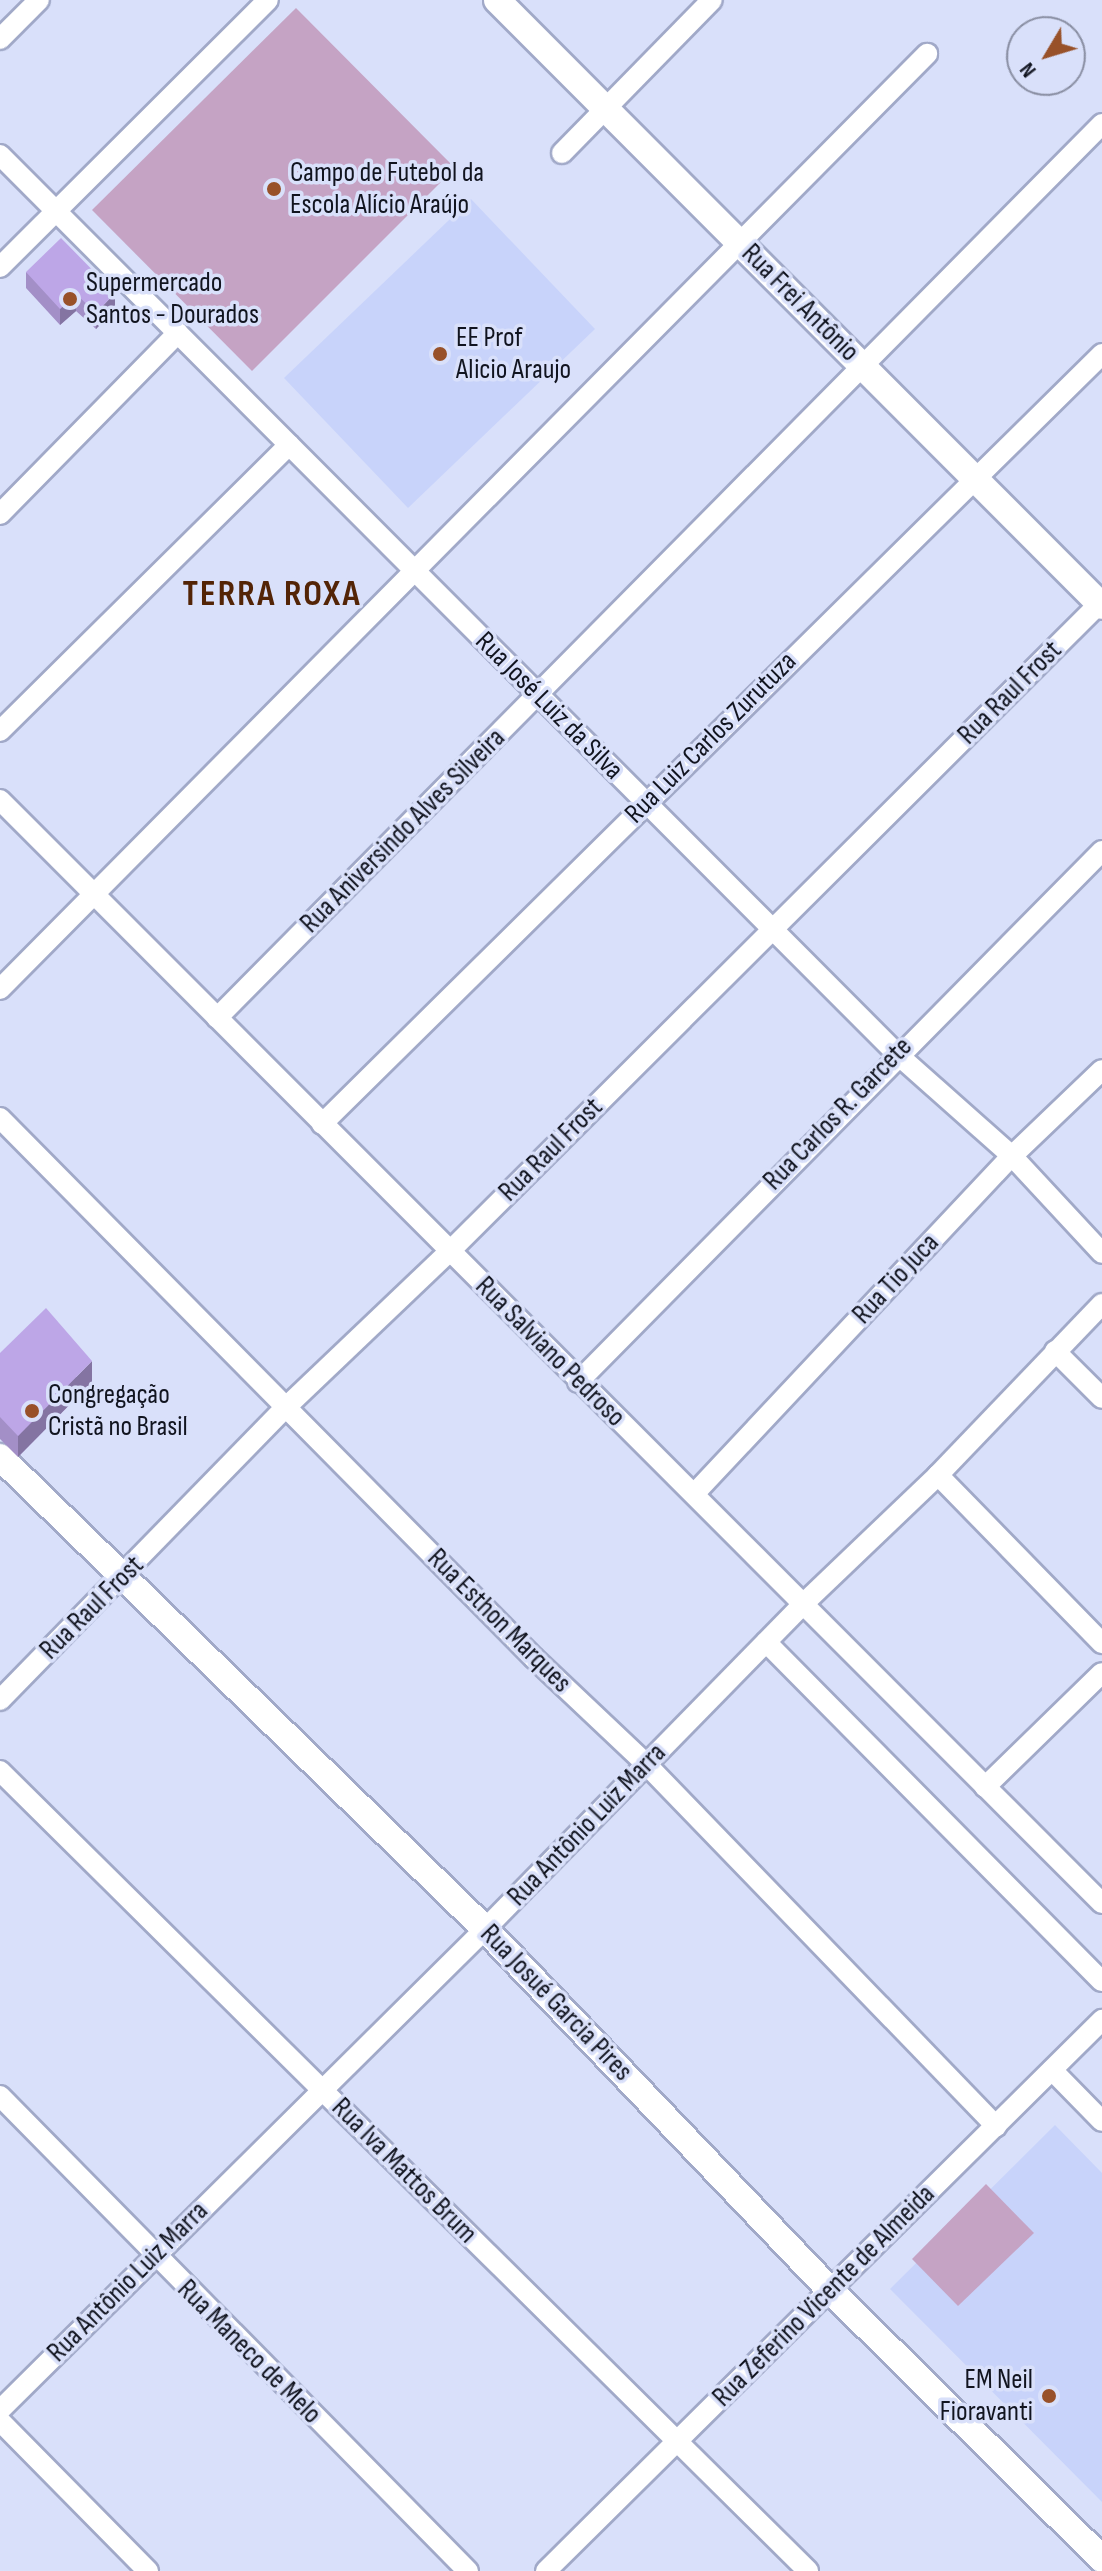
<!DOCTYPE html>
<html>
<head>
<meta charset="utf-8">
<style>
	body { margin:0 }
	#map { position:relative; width:1102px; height:2571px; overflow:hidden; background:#d9e0fa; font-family:"Sofia Sans Condensed",sans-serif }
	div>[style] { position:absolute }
	.built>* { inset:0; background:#c8d3fa }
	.green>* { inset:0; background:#c5a3c4 }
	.roads { filter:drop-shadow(2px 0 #a1a9c8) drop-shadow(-2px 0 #a1a9c8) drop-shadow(0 2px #a1a9c8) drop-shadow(0 -2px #a1a9c8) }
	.minor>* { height:20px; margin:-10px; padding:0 10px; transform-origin:10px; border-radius:10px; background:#fff }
	.tertiary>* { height:26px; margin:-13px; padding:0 13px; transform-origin:13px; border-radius:13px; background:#fff }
	.wall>* { inset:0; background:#a38fc7 }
	.shaded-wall>* { inset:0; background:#8474a2 }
	.building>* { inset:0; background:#bda6e7 }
	.dots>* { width:22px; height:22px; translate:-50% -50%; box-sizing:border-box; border:4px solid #d9e0fa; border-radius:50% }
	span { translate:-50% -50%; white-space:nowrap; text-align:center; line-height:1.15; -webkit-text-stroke:7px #d9e0fa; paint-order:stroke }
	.poi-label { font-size:28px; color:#11141f }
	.left { translate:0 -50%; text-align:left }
	.right { translate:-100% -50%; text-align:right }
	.street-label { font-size:28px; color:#11141f }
	.district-label { font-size:36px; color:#532406; font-weight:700; letter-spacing:2px }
	.north { position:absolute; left:1006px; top:16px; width:80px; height:80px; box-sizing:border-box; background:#d9e0fa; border:2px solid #898ea2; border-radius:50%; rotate:232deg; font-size:22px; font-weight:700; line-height:32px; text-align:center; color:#11141f }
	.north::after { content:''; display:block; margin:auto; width:28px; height:36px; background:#985129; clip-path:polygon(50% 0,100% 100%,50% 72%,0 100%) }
</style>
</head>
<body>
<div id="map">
	<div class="built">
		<div style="clip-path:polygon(471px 199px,595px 329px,408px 508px,284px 378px)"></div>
		<div style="clip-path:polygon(1055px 2125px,1102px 2173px,1102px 2502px,890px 2289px)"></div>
	</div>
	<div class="green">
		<div style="clip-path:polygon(296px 8px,455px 168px,252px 371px,92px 210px)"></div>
		<div style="clip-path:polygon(986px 2184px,1034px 2233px,958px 2306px,912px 2259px)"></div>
	</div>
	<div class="roads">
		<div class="minor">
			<div style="left:0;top:39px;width:55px;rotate:-45deg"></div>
			<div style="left:562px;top:153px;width:214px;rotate:-45.6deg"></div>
			<div style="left:0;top:155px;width:1270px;rotate:45.06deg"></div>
			<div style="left:897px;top:1054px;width:154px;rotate:41.6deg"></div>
			<div style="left:1012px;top:1156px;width:132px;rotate:47.1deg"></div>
			<div style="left:0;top:267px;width:378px;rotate:-44.9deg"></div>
			<div style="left:0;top:514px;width:254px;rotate:-45.5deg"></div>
			<div style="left:0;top:731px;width:407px;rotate:-44.7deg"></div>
			<div style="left:0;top:800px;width:1559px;rotate:45.03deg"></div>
			<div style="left:0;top:989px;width:1317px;rotate:-45.25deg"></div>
			<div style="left:217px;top:1018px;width:1258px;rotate:-45.29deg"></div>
			<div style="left:0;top:1118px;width:759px;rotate:45.32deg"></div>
			<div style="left:534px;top:1658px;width:154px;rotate:43.4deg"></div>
			<div style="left:646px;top:1764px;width:504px;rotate:45.97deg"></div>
			<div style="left:322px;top:1124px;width:1096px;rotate:-44.63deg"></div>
			<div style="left:1055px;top:1351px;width:66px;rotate:45deg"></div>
			<div style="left:578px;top:1382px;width:746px;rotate:-45.38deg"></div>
			<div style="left:938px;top:1475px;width:235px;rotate:45.7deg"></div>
			<div style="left:695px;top:1493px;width:463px;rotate:-46.8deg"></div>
			<div style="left:1012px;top:1156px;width:124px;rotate:-43.7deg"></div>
			<div style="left:766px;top:1642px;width:477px;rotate:45.3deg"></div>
			<div style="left:0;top:1700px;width:408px;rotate:-45.7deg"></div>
			<div style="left:285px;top:1408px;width:228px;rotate:-43.6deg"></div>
			<div style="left:450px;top:1251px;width:921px;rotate:-44.91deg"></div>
			<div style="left:0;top:1771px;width:1137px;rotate:44.71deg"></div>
			<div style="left:985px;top:1787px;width:163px;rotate:-44.3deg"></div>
			<div style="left:1052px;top:2070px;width:71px;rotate:45.6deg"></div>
			<div style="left:0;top:2096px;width:667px;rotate:45.43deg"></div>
			<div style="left:0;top:2410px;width:683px;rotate:-44.76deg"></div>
			<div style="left:485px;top:1929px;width:455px;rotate:-45.6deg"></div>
			<div style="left:803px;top:1604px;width:187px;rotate:-43.7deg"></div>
			<div style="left:938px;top:1475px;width:237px;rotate:-46.2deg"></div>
			<div style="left:0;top:2421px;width:211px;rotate:45.4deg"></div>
			<div style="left:546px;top:2571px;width:783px;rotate:-44.74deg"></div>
		</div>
		<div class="tertiary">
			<div style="left:497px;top:0;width:856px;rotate:45.05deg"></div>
			<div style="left:0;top:1457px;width:677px;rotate:44.22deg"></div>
			<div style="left:485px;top:1929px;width:499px;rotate:46.3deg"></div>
			<div style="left:830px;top:2290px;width:383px;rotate:44.7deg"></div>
		</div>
	</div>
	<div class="wall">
		<div style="clip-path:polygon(26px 272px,115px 309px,96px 329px,76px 311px,60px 325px,26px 288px)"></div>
		<div style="clip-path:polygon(0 1353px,92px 1382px,18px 1457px,0 1439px)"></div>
	</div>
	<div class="shaded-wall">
		<div style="clip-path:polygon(115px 293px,115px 309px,96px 329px,96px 313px)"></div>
		<div style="clip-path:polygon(76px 294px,76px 311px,60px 325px,60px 309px)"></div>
		<div style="clip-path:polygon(92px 1361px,92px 1382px,18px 1457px,18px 1436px)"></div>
	</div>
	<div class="building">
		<div style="clip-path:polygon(61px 238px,115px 293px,96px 313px,76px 294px,60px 309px,26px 272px)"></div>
		<div style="clip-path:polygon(46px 1308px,92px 1361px,18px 1436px,0 1417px,0 1353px)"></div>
	</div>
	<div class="dots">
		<div style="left:274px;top:189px;background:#985129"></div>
		<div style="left:70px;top:299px;background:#985129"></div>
		<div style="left:440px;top:354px;background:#985129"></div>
		<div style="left:32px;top:1411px;background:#985129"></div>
		<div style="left:1049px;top:2396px;background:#985129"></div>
	</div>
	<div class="poi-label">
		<span class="left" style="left:290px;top:189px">Campo de Futebol da<br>Escola Alício Araújo</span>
		<span class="left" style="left:86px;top:299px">Supermercado<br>Santos - Dourados</span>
		<span class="left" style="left:456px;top:354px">EE Prof<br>Alicio Araujo</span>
		<span class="left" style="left:48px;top:1411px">Congregação<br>Cristã no Brasil</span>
		<span class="right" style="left:1033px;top:2396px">EM Neil<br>Fioravanti</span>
	</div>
	<div class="street-label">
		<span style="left:800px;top:303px;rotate:45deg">Rua Frei Antônio</span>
		<span style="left:1010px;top:693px;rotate:-45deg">Rua Raul Frost</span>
		<span style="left:549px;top:706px;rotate:45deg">Rua José Luiz da Silva</span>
		<span style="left:711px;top:738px;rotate:-45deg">Rua Luiz Carlos Zurutuza</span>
		<span style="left:403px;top:831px;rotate:-45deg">Rua Aniversindo Alves Silveira</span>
		<span style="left:838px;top:1114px;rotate:-46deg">Rua Carlos R. Garcete</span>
		<span style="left:551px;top:1150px;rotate:-45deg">Rua Raul Frost</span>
		<span style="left:896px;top:1279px;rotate:-47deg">Rua Tio Juca</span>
		<span style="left:550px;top:1352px;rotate:45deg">Rua Salviano Pedroso</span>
		<span style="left:92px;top:1608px;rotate:-45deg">Rua Raul Frost</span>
		<span style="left:499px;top:1621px;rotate:45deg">Rua Esthon Marques</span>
		<span style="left:587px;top:1825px;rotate:-46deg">Rua Antônio Luiz Marra</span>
		<span style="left:556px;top:2003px;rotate:46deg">Rua Josué Garcia Pires</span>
		<span style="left:404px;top:2171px;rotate:45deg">Rua Iva Mattos Brum</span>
		<span style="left:128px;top:2282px;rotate:-45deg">Rua Antônio Luiz Marra</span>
		<span style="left:824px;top:2296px;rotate:-45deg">Rua Zeferino Vicente de Almeida</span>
		<span style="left:249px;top:2352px;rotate:45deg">Rua Maneco de Melo</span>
	</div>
	<div class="district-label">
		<span style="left:272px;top:595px">TERRA ROXA</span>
	</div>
	<div class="north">N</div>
</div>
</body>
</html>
